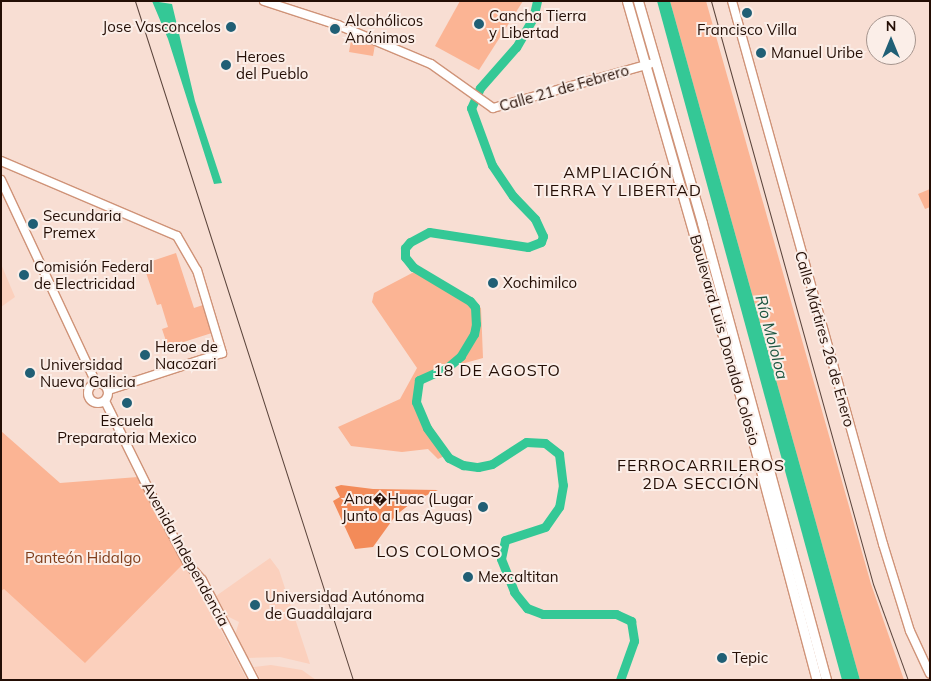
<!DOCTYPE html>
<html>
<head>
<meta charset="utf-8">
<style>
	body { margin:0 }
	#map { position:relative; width:931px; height:681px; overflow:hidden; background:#f8ded3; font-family:Mulish,sans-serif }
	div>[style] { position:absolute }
	.built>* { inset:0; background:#fbd0bd }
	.green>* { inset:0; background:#fbb494 }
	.forest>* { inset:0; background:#f38b59 }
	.water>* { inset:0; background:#34c896 }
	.river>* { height:9px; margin:-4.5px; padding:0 4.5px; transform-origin:4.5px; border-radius:4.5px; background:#34c896 }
	.roads { filter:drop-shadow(1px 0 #cf9378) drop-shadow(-1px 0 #cf9378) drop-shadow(0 1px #cf9378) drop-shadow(0 -1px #cf9378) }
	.secondary>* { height:8px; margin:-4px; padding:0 4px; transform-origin:4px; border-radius:4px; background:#fff }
	.secondary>.ring { margin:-4px; padding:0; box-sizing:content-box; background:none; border:8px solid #fff; border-radius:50% }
	.primary>* { height:9px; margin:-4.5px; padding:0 4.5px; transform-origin:4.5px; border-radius:4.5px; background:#fff }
	.rail>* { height:1px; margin:-0.5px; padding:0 0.5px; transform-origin:0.5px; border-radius:0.5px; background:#5b443b }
	.dots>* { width:14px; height:14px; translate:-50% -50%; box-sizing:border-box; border:2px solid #fbeee8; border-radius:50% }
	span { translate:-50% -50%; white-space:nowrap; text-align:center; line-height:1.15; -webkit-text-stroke:4px #fbeee8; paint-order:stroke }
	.poi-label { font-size:15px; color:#240e05 }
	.left { translate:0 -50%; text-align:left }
	.right { translate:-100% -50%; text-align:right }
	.street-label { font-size:15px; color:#240e05 }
	.park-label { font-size:15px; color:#803e1b }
	.neighbourhood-label { font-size:16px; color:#240e05; letter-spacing:1px }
	.water-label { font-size:16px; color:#1c5540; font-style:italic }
	.frame { position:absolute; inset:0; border:2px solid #240e05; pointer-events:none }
	.north { position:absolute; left:866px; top:15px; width:50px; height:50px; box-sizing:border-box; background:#fbeee8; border:1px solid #a5948d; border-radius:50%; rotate:0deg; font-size:14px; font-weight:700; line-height:20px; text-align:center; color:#240e05 }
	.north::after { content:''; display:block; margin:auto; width:18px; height:22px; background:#205f75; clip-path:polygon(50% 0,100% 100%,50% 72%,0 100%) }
</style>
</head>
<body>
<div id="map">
	<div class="built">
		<div style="clip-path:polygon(1px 264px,15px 297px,1px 307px)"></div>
		<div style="clip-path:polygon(270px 558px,279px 570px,310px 664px,280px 657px,248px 658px,235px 635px,239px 622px,227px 616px,216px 596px)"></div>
		<div style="clip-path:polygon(185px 562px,247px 680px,1px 680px,1px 591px,4px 588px)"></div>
		<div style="clip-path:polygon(271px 665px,302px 670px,316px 680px,261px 680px,254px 667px)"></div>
	</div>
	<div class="green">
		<div style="clip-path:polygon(460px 1px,523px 1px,479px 70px,435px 46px)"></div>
		<div style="clip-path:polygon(670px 1px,706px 1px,871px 584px,904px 680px,860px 680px)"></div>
		<div style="clip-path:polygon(352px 35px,375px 45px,373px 56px,349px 52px)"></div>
		<div style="clip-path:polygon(930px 189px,930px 207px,925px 209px,918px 194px)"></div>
		<div style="clip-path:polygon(176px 253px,194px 308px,206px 304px,215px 332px,168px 347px,162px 329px,168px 327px,161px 304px,157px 305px,143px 264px)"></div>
		<div style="clip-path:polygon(414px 272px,481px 308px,483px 358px,447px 368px,432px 376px,423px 384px,418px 394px,422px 411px,449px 454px,438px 459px,428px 449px,402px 452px,351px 446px,338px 427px,400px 399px,417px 368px,372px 302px,374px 293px)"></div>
		<div style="clip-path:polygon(1px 431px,60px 483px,138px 477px,185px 562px,85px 663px,4px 589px,1px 591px)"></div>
	</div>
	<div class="forest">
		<div style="clip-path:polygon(341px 485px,373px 489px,438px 490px,414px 501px,396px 515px,373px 547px,355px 549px,333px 501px,340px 497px,335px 487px)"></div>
	</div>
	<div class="water">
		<div style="clip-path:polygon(152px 1px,172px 4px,195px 101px,222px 183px,214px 184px,168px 39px)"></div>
		<div style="clip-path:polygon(657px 1px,670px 1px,860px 680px,842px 680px)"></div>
	</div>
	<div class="river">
		<div style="left:537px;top:1px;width:17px;rotate:103deg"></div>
		<div style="left:533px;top:18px;width:34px;rotate:120deg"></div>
		<div style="left:516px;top:47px;width:55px;rotate:131.3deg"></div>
		<div style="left:480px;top:88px;width:22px;rotate:114deg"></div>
		<div style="left:471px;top:108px;width:61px;rotate:69.8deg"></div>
		<div style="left:492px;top:165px;width:37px;rotate:56deg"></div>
		<div style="left:513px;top:196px;width:32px;rotate:46deg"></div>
		<div style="left:535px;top:219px;width:19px;rotate:65deg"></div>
		<div style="left:543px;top:236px;width:6px;rotate:108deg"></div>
		<div style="left:541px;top:242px;width:14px;rotate:159deg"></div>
		<div style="left:528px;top:247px;width:100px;rotate:-171.4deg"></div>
		<div style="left:429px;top:232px;width:21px;rotate:152deg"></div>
		<div style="left:410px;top:242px;width:8px;rotate:130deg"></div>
		<div style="left:405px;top:248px;width:9px;rotate:90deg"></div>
		<div style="left:405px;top:257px;width:13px;rotate:51deg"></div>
		<div style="left:413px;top:267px;width:66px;rotate:30.8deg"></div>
		<div style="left:470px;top:301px;width:8px;rotate:50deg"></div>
		<div style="left:475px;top:307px;width:17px;rotate:87deg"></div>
		<div style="left:476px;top:324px;width:10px;rotate:101deg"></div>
		<div style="left:474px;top:334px;width:26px;rotate:121deg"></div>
		<div style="left:461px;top:356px;width:17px;rotate:140deg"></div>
		<div style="left:448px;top:367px;width:32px;rotate:156deg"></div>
		<div style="left:419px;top:380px;width:22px;rotate:98deg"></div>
		<div style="left:416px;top:402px;width:28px;rotate:67deg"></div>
		<div style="left:427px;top:428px;width:37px;rotate:54deg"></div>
		<div style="left:449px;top:458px;width:16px;rotate:27deg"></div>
		<div style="left:463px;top:465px;width:15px;rotate:8deg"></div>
		<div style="left:478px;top:467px;width:14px;rotate:-12deg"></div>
		<div style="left:492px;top:464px;width:40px;rotate:-32.9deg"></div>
		<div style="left:526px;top:442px;width:19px;rotate:3deg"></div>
		<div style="left:545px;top:443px;width:18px;rotate:38deg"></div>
		<div style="left:559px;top:454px;width:31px;rotate:83deg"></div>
		<div style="left:563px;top:485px;width:22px;rotate:100deg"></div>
		<div style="left:559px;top:507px;width:24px;rotate:125deg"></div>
		<div style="left:545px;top:527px;width:42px;rotate:162deg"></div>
		<div style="left:505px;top:540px;width:19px;rotate:102deg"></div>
		<div style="left:501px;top:559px;width:35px;rotate:68deg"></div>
		<div style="left:514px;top:592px;width:21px;rotate:51deg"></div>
		<div style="left:527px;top:608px;width:17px;rotate:21deg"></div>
		<div style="left:543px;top:614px;width:73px"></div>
		<div style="left:616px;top:614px;width:17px;rotate:25deg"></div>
		<div style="left:631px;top:621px;width:20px;rotate:81deg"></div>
		<div style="left:634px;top:641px;width:41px;rotate:109.7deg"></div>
	</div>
	<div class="roads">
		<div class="secondary">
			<div style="left:264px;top:1px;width:78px;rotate:18deg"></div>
			<div style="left:338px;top:25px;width:101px;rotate:22.8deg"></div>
			<div style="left:431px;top:64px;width:76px;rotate:35.4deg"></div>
			<div style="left:493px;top:108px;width:163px;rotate:-15.7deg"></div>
			<div style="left:732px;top:1px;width:564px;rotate:74.46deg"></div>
			<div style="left:883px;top:544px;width:91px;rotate:72.8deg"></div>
			<div style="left:910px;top:631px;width:47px;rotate:65.1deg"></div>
			<div style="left:1px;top:161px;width:191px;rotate:23.1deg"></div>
			<div style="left:177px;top:236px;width:39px;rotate:60deg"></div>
			<div style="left:197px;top:270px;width:87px;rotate:73.2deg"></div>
			<div style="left:222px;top:353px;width:120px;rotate:162deg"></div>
			<div style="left:1px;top:180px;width:224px;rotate:64.9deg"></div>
			<div class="ring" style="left:88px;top:383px;width:12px;height:12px"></div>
			<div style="left:105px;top:401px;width:106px;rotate:63.7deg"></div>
			<div style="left:152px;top:496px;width:77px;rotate:62.1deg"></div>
			<div style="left:188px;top:564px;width:21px;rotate:49deg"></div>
			<div style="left:202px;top:580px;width:113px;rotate:62.5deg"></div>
		</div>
		<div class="primary">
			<div style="left:627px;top:1px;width:445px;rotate:74deg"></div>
			<div style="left:750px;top:429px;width:260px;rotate:75.1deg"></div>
			<div style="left:638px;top:1px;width:231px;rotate:73.9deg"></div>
			<div style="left:702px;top:223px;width:474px;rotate:74.8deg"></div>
		</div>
	</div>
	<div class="rail">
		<div style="left:135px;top:1px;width:713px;rotate:72.2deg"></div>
		<div style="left:711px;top:1px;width:605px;rotate:74.47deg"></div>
		<div style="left:873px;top:584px;width:102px;rotate:70deg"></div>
	</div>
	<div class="dots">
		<div style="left:747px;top:13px;background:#205f75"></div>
		<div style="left:479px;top:24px;background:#205f75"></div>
		<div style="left:231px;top:27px;background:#205f75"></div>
		<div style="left:335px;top:29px;background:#205f75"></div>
		<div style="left:761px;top:53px;background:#205f75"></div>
		<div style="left:226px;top:65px;background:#205f75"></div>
		<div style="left:33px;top:224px;background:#205f75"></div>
		<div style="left:24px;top:275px;background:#205f75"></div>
		<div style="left:493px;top:283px;background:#205f75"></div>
		<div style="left:145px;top:355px;background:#205f75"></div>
		<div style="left:30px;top:373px;background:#205f75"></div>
		<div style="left:127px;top:403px;background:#205f75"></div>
		<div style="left:483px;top:507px;background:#205f75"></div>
		<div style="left:468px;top:577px;background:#205f75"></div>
		<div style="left:255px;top:605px;background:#205f75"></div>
		<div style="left:722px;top:658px;background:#205f75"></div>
	</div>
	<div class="poi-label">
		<span class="left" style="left:489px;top:24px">Cancha Tierra<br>y Libertad</span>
		<span class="left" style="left:345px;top:29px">Alcohólicos<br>Anónimos</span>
		<span class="right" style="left:221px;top:27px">Jose Vasconcelos</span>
		<span style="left:747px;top:30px">Francisco Villa</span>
		<span class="left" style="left:771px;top:53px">Manuel Uribe</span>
		<span class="left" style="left:236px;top:65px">Heroes<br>del Pueblo</span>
		<span class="left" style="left:43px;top:224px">Secundaria<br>Premex</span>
		<span class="left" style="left:34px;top:275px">Comisión Federal<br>de Electricidad</span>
		<span class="left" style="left:503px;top:283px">Xochimilco</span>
		<span class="left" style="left:155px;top:355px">Heroe de<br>Nacozari</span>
		<span class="left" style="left:40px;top:373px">Universidad<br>Nueva Galicia</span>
		<span style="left:127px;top:429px">Escuela<br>Preparatoria Mexico</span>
		<span class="right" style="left:473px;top:507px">Ana�Huac (Lugar<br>Junto a Las Aguas)</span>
		<span class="left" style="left:478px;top:577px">Mexcaltitan</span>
		<span class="left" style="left:265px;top:605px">Universidad Autónoma<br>de Guadalajara</span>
		<span class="left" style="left:732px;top:658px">Tepic</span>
	</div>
	<div class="street-label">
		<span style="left:564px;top:88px;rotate:-16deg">Calle 21 de Febrero</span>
		<span style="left:825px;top:339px;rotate:74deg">Calle Mártires 26 de Enero</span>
		<span style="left:725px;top:340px;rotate:74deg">Boulevard Luis Donaldo Colosio</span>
		<span style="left:186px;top:554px;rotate:61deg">Avenida Independencia</span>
	</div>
	<div class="park-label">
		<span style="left:83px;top:558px">Panteón Hidalgo</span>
	</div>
	<div class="neighbourhood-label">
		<span style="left:618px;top:181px">AMPLIACIÓN<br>TIERRA Y LIBERTAD</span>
		<span style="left:497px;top:370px">18 DE AGOSTO</span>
		<span style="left:701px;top:474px">FERROCARRILEROS<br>2DA SECCIÓN</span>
		<span style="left:439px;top:551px">LOS COLOMOS</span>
	</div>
	<div class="water-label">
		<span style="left:772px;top:337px;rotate:75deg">Río Mololoa</span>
	</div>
	<div class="frame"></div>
	<div class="north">N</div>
</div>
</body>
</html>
